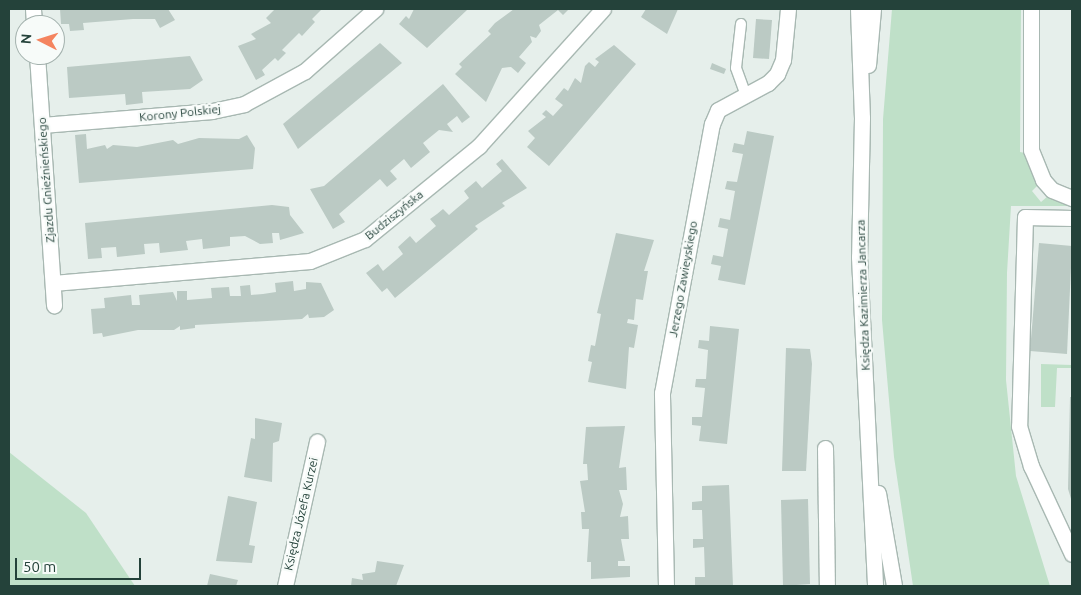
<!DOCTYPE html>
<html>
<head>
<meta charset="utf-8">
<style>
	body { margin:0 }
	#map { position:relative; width:1081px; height:595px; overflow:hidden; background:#e6efeb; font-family:Ubuntu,sans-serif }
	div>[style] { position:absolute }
	.green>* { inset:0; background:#bfe0c8 }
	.building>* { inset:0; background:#bbcac4 }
	.roads { filter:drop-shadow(1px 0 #a8b8b2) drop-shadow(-1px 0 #a8b8b2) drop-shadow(0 1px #a8b8b2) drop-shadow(0 -1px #a8b8b2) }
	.service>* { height:10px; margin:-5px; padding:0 5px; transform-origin:5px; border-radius:5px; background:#fff }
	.minor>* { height:15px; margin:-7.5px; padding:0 7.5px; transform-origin:7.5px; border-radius:7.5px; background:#fff }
	.tertiary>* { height:15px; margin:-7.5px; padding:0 7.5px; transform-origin:7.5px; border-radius:7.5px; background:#fff }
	span { translate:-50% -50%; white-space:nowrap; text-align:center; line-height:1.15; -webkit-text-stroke:4.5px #f7fbf9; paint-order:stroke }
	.street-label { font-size:12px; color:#24423a }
	.frame { position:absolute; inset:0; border:10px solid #24423a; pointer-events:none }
	.north { position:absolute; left:15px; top:15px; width:50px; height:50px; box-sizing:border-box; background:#f7fbf9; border:1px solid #a3b1ad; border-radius:50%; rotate:275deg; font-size:14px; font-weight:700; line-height:20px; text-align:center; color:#24423a }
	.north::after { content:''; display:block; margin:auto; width:18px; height:22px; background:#f4845f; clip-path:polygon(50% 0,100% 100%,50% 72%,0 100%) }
	.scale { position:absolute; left:15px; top:558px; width:126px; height:22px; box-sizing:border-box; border:2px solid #24423a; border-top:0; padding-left:6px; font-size:15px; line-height:18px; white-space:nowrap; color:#24423a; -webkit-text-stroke:4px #f7fbf9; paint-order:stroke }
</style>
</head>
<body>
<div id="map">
	<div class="green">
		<div style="clip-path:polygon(892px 9px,1021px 9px,1020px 152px,1025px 153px,1039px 184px,1032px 191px,1041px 202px,1048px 196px,1072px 206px,1011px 206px,1007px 273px,1006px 380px,1016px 476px,1050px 586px,913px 586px,894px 457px,882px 320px,883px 119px)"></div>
		<div style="clip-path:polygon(1041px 364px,1072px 365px,1072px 368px,1057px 368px,1055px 407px,1041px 407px)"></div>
		<div style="clip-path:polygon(9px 452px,86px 513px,135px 586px,9px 586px)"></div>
	</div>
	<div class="building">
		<div style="clip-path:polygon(60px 9px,168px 9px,175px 20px,160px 28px,155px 19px,133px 19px,83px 23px,84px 30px,70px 31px,69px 24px,61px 24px)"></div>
		<div style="clip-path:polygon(275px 9px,322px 9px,312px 19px,315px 22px,302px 36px,299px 33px,282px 50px,286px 53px,278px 61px,275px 58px,262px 70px,265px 75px,256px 80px,238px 46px,256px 39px,251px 34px,271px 23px,266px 18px)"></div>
		<div style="clip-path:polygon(414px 9px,466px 9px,467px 10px,427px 48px,399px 24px,406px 16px,409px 19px)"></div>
		<div style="clip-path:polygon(514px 9px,569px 9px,563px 15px,558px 10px,539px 25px,541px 31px,536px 38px,530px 36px,532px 42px,519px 57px,526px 63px,518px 73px,511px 67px,502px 68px,486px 102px,455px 74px,462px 67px,459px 64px,491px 34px,488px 31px,495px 23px)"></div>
		<div style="clip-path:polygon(646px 9px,678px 9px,667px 34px,641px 17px)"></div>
		<div style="clip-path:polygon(756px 19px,772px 20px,769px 59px,753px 58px)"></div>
		<div style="clip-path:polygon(380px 43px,402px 63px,298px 149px,283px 124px)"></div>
		<div style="clip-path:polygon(614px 45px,636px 64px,549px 166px,527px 147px,535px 138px,528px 131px,546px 117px,542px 114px,546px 110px,553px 116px,563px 105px,555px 99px,564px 88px,568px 91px,575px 78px,581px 83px,585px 66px,589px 62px,595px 67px,599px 62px,595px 59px)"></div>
		<div style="clip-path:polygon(190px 56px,203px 80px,190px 89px,142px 92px,143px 103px,126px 105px,125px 94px,69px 98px,67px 67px)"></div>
		<div style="clip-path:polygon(712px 63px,726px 69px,724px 74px,710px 69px)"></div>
		<div style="clip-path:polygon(443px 84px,470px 117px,462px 123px,457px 116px,447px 124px,453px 132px,439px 130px,423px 143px,430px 152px,411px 168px,404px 159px,390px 171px,397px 179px,387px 187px,380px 179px,339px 214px,345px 222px,333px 229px,310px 189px,324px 186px)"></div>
		<div style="clip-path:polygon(747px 131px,774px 136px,745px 285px,718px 280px,721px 266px,711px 264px,713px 255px,723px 257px,728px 229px,718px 227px,720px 218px,730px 220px,735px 191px,725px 189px,727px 181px,737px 182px,743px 154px,732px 152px,734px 143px,744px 145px)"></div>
		<div style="clip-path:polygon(86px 134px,87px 149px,105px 145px,107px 149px,113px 145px,137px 147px,173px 140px,178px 144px,199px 138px,239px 139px,247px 135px,255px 148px,253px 169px,79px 183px,75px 135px)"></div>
		<div style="clip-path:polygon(502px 159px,527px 188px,502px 203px,505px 206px,475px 226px,478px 229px,395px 298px,387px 288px,382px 292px,366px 273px,378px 264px,383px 271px,403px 254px,398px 247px,410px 236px,416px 243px,436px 226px,430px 219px,437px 214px,443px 209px,449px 215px,469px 198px,464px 191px,476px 181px,482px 188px,502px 171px,496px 164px)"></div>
		<div style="clip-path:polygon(272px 205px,289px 207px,290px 215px,304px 233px,280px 240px,279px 233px,272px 233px,273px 243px,260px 244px,245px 236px,230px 237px,230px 246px,203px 249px,202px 239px,186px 241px,188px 250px,160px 253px,159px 243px,144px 244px,145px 254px,117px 257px,116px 247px,101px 248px,102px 258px,88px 259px,85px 223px)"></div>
		<div style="clip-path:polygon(616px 233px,654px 240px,644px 271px,648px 271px,643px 300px,636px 299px,634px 320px,628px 319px,627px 323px,638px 325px,634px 348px,629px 347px,626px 389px,588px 382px,592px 362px,588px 361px,591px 345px,595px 346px,601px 314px,597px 313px)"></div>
		<div style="clip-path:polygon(1039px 243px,1072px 246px,1067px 354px,1030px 351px)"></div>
		<div style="clip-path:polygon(293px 281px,294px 291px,306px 289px,306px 282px,321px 283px,334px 310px,324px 317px,309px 318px,308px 314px,302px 319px,195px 325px,195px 328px,180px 330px,180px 326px,174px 330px,138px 330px,103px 337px,102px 333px,93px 334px,91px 309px,105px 308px,104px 298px,131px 295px,132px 305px,140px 305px,139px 295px,173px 292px,177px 301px,177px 291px,187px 291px,187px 300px,212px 298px,211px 288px,229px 287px,230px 296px,241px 296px,240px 286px,250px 285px,251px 295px,263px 294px,276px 292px,275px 283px)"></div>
		<div style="clip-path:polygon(710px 326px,739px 329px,727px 444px,699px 441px,701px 426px,692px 425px,692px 417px,702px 417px,705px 388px,695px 387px,696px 379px,706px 379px,708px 350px,698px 348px,699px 340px,709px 341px)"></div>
		<div style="clip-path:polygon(786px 348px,810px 349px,812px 364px,806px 471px,782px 471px)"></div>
		<div style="clip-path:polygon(1070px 397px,1072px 397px,1072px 502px,1068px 489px)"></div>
		<div style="clip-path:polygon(255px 418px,282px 423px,279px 441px,273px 443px,272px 482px,244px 477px,251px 438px,255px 439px)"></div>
		<div style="clip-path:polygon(625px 426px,619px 468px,626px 467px,627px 490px,619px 490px,623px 504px,620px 517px,628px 516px,629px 539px,621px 539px,625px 561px,618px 561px,618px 566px,630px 566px,630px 577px,591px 579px,591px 562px,587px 562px,589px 529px,582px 529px,581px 512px,585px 512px,580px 481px,588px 480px,587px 464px,583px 464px,586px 427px)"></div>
		<div style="clip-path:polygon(729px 485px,733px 586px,695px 586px,695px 577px,705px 577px,704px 547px,693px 548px,693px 539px,703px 539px,702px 510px,692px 510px,692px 502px,702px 501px,702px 486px)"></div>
		<div style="clip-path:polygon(228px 496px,257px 502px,249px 545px,255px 546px,252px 563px,216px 561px)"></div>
		<div style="clip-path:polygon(808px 499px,810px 584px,783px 586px,781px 500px)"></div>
		<div style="clip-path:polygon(377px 561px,404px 565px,396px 586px,351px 586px,352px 578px,363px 580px,362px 574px,375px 572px)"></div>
		<div style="clip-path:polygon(210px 574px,238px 580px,236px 586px,207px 586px)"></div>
	</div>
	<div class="roads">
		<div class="service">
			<div style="left:741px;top:24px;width:44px;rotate:96.5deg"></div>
			<div style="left:736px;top:68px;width:29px;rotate:70deg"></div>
		</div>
		<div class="minor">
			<div style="left:33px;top:9px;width:16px;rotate:86deg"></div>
			<div style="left:1031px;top:9px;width:141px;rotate:90deg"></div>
			<div style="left:1031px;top:150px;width:32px;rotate:68deg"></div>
			<div style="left:1043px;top:180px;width:13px;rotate:48deg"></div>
			<div style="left:1052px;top:190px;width:22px;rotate:22deg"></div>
			<div style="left:37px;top:55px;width:251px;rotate:86.1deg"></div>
			<div style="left:42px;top:125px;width:171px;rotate:-4.7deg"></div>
			<div style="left:212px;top:111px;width:33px;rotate:-12deg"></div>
			<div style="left:244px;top:104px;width:69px;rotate:-28.4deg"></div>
			<div style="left:305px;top:71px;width:94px;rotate:-41.5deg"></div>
			<div style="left:1072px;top:218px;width:47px;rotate:-178.8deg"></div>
			<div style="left:1025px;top:217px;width:209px;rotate:91.6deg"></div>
			<div style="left:1019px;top:426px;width:42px;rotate:73.3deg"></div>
			<div style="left:1031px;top:466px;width:97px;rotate:65deg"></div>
			<div style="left:53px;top:283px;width:258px;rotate:-4.9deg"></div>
			<div style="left:310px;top:261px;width:59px;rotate:-21.8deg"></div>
			<div style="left:365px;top:239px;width:147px;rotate:-39.2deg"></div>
			<div style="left:479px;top:146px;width:185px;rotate:-47.9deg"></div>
			<div style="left:825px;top:448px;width:138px;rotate:89.2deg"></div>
			<div style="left:285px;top:586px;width:148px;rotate:-77.5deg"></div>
			<div style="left:666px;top:586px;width:193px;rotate:-91.2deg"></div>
			<div style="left:662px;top:393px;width:274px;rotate:-79.5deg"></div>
			<div style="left:712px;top:124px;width:15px;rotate:-67deg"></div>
			<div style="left:718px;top:110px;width:57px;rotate:-28.4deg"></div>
			<div style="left:768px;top:83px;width:13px;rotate:-45deg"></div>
			<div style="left:777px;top:74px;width:15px;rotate:-67deg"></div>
			<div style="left:783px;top:60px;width:51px;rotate:-84.4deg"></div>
		</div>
		<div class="tertiary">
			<div style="left:858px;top:9px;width:109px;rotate:87.9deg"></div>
			<div style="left:862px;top:118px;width:139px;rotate:91.2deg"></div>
			<div style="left:859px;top:257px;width:329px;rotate:87.2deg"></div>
			<div style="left:868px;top:65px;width:56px;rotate:-84.9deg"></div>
			<div style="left:878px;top:493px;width:94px;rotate:80.2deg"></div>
		</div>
	</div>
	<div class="street-label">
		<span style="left:180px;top:113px;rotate:-6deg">Korony Polskiej</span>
		<span style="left:46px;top:180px;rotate:-94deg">Zjazdu Gnieźnieńskiego</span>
		<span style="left:394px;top:215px;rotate:-39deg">Budziszyńska</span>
		<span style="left:683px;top:279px;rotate:-80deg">Jerzego Zawieyskiego</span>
		<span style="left:863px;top:295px;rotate:-92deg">Księdza Kazimierza Jancarza</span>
		<span style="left:301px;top:514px;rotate:-77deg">Księdza Józefa Kurzei</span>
	</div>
	<div class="frame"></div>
	<div class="north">N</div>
	<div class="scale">50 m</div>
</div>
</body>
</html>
